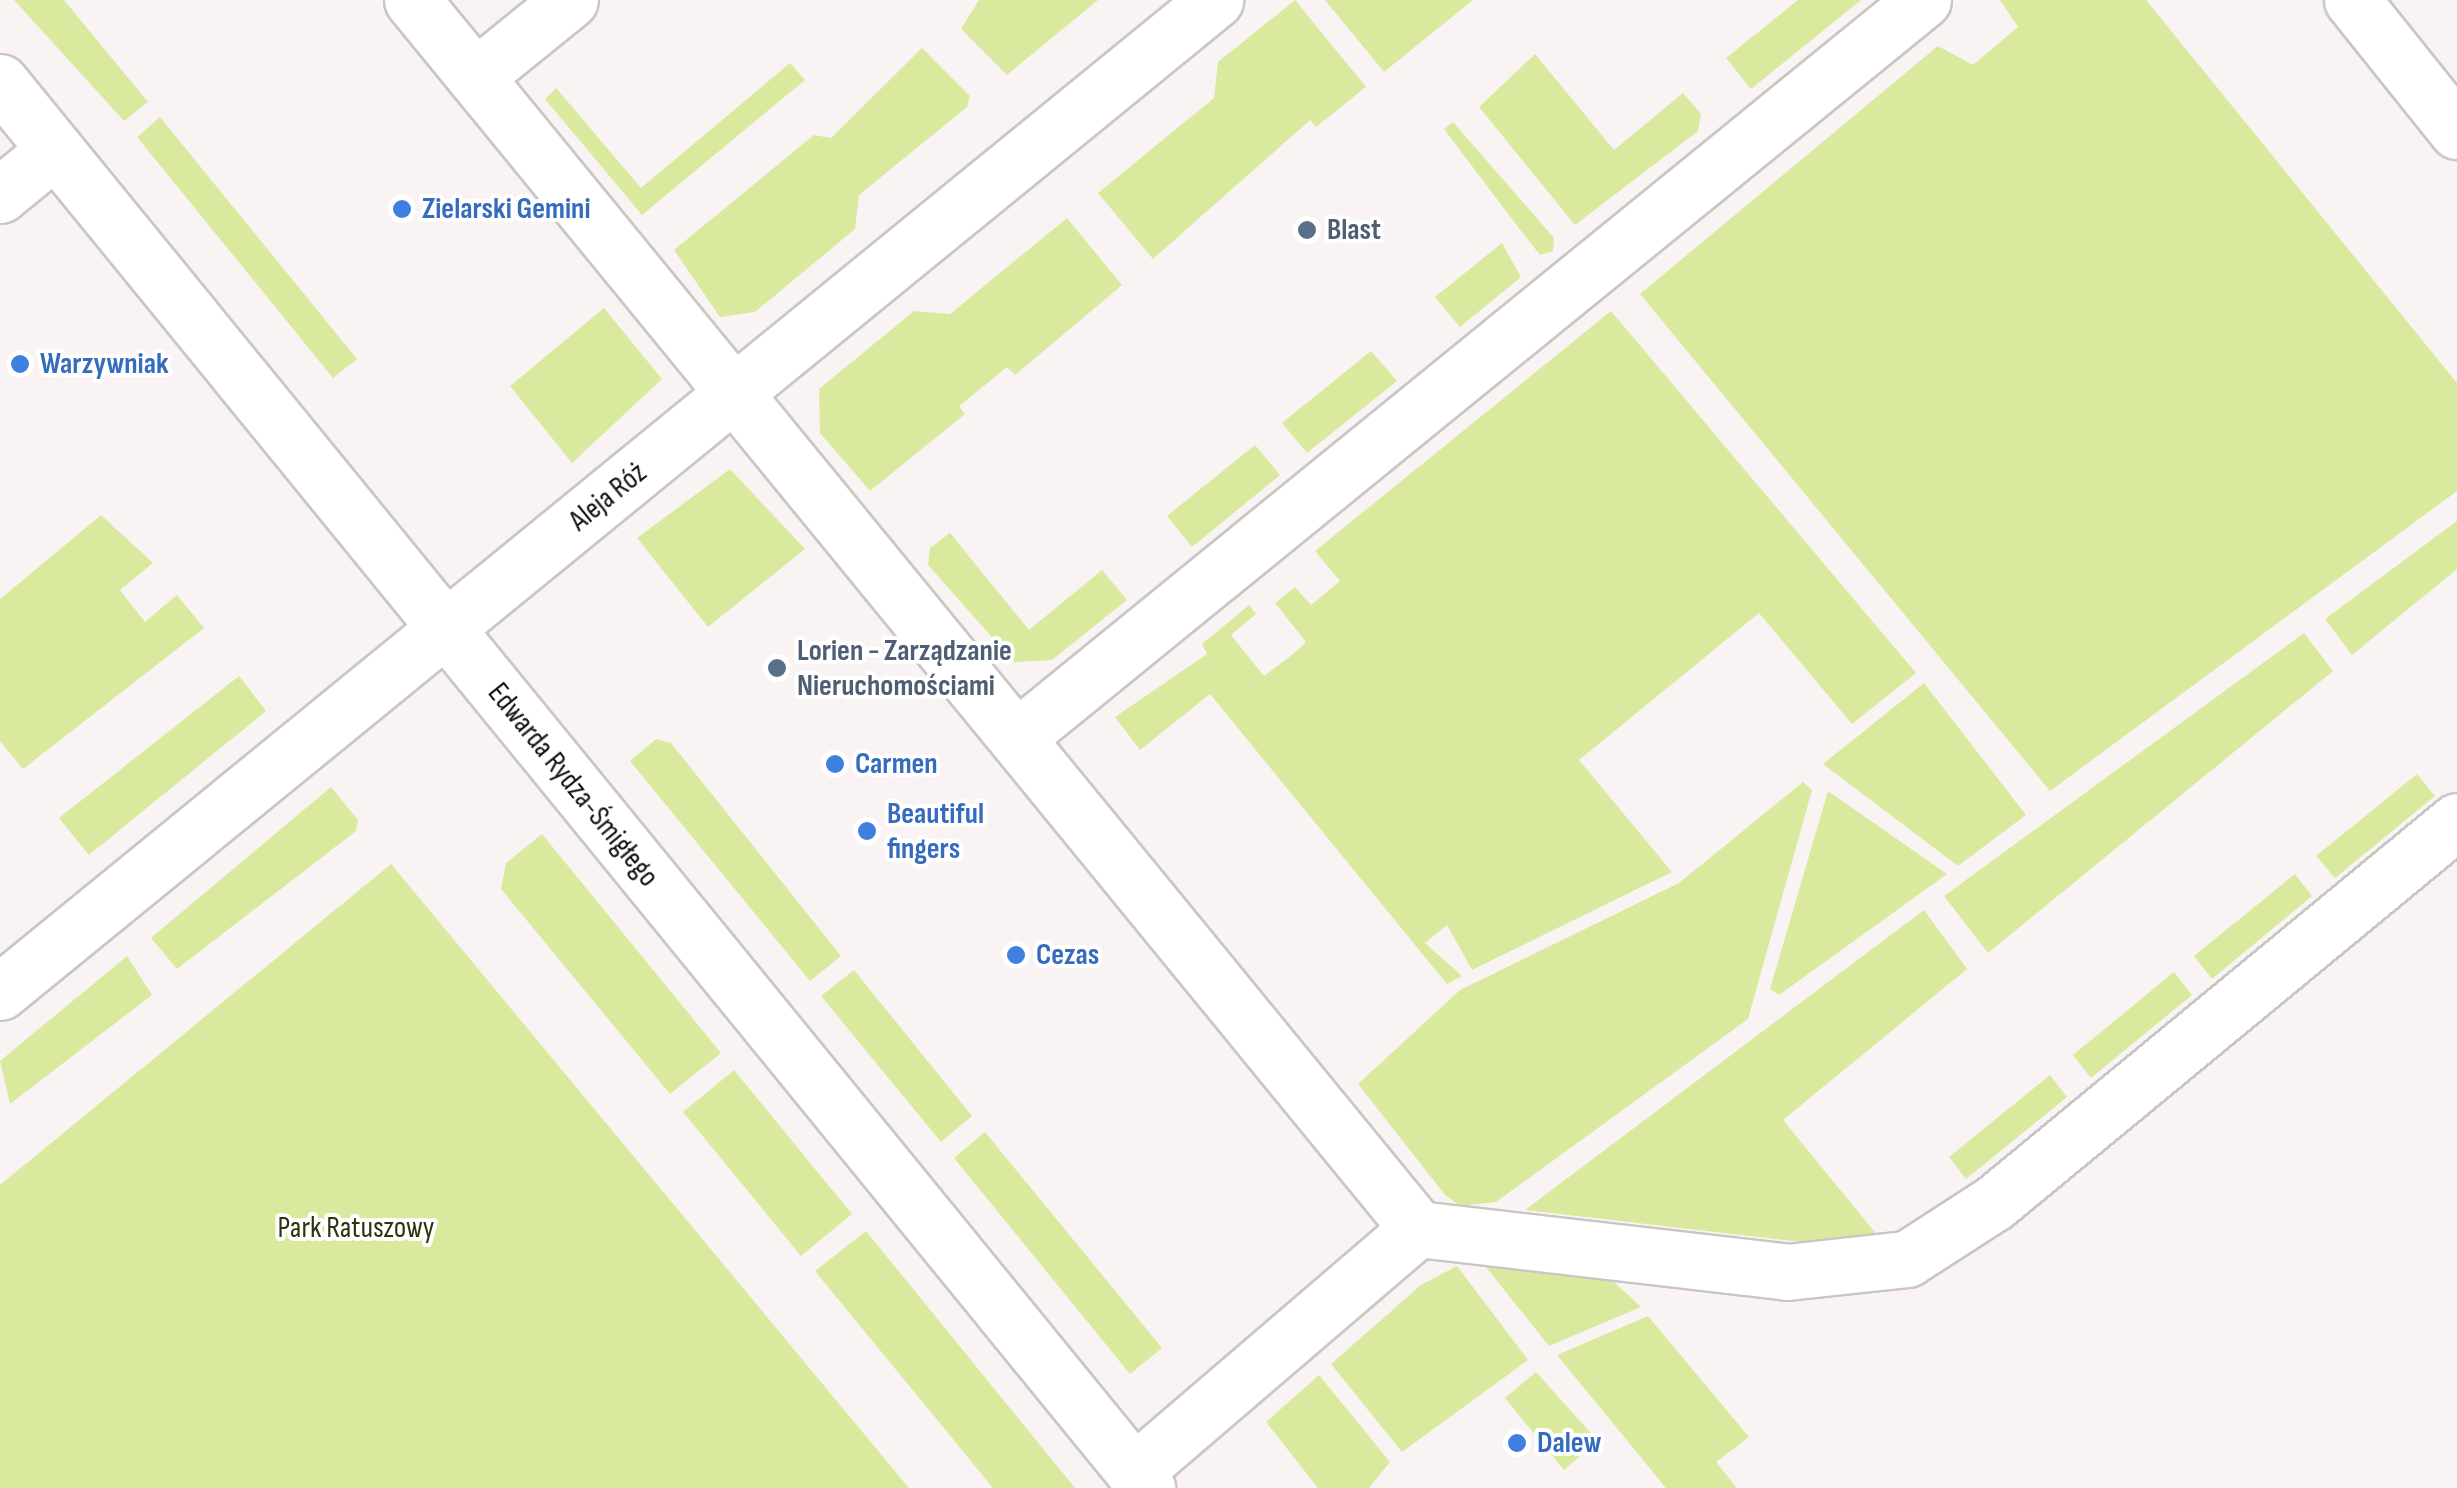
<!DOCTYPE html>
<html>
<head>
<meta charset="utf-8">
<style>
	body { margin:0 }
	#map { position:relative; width:2457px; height:1488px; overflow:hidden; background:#f9f4f3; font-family:"Sofia Sans Condensed",sans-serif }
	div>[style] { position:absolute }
	.green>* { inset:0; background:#d9ea9e }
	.roads { filter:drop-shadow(2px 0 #cac6c4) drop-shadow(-2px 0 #cac6c4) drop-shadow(0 2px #cac6c4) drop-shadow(0 -2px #cac6c4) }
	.street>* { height:55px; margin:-27.5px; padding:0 27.5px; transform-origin:27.5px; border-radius:27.5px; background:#fff }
	.dots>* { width:28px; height:28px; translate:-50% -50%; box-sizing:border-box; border:5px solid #fff; border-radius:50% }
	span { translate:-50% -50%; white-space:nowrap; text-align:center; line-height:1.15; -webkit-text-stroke:8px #fff; paint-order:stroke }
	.shop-label { font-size:30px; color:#366cbe; font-weight:700 }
	.left { translate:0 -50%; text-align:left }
	.service-label { font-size:30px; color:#4e5e75; font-weight:700 }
	.street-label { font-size:30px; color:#11100f }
	.park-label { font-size:30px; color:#2d340b }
</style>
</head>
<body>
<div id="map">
	<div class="green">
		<div style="clip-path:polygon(14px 0,64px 0,148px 102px,124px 121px)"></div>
		<div style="clip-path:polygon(979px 0,1098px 0,1007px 75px,961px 29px)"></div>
		<div style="clip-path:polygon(1295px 0,1366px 87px,1316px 127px,1310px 120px,1153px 259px,1098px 193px,1214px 98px,1218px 62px)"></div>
		<div style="clip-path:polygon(1325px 0,1473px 0,1384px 72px)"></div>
		<div style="clip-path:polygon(1798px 0,1861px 0,1751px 89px,1726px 58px)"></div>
		<div style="clip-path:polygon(2000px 0,2146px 0,2457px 383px,2457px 491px,2050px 791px,1640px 294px,1938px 46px,1973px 65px,2018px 27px)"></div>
		<div style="clip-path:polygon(922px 48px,970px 96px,967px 107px,859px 195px,855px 229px,755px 312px,720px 317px,674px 250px,814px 135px,831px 138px)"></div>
		<div style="clip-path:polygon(1535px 54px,1614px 150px,1683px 93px,1701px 114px,1698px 131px,1575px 225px,1479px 107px)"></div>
		<div style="clip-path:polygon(790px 63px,805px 80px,642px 215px,545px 99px,556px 88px,641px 188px)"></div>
		<div style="clip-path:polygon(160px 117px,357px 359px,333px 378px,137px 137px)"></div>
		<div style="clip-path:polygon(1453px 122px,1554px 238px,1553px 251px,1540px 255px,1521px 231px,1444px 129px)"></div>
		<div style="clip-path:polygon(1067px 218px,1122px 285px,1015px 375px,1007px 367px,959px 406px,965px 414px,870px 491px,820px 433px,819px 389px,914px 311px,950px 314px)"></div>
		<div style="clip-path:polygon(1502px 243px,1521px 277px,1460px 327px,1435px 297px)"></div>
		<div style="clip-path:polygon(604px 308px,662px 379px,572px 463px,510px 386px)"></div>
		<div style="clip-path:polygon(1611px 311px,1916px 673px,1852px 724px,1759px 613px,1579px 760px,1672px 872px,1472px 970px,1447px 925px,1425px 943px,1462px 976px,1447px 984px,1210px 694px,1140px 750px,1115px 717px,1207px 654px,1202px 644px,1249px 605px,1256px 614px,1231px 635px,1264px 676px,1292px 655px,1306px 642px,1275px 603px,1295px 587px,1311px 605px,1340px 581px,1315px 551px)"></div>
		<div style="clip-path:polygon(1371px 351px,1397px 381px,1307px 453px,1282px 423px)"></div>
		<div style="clip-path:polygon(1255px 445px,1280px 475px,1192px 547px,1167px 516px)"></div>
		<div style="clip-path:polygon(730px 469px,805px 549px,708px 627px,637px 538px)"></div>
		<div style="clip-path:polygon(101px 515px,153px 563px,120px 590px,145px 622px,177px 595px,204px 628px,23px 769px,0 741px,0 599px)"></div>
		<div style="clip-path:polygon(2457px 521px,2457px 569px,2352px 655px,2325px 619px)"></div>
		<div style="clip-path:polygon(950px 533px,1029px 630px,1102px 570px,1127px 600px,1052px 660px,1014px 662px,928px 565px,930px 548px)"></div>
		<div style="clip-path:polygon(2304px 633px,2333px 671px,1988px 953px,1944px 896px)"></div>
		<div style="clip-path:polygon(239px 676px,266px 711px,89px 855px,59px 818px)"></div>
		<div style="clip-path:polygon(1924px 683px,2026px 815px,1958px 866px,1823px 764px)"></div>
		<div style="clip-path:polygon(656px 739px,671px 743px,841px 956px,810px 981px,630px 761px)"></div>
		<div style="clip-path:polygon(2417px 774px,2435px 796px,2335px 878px,2316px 856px)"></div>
		<div style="clip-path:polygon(1803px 782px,1812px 790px,1748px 1019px,1496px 1202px,1460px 1206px,1445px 1195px,1358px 1084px,1460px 990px,1679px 883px)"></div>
		<div style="clip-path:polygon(331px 787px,358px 820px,356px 831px,177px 969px,151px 938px)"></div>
		<div style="clip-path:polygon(1828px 791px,1947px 874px,1779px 995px,1770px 989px)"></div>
		<div style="clip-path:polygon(542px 834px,721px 1053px,670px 1094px,501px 889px,506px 863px)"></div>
		<div style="clip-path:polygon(391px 864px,909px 1488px,0 1488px,0 1185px)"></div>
		<div style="clip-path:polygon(2295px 874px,2312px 896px,2212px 979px,2194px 956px)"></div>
		<div style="clip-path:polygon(1924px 910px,1967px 969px,1783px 1120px,1878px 1236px,1819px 1244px,1525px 1210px)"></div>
		<div style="clip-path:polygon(127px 956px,152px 995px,10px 1104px,0 1061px)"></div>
		<div style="clip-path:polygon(854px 970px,972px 1116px,941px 1142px,821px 996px)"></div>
		<div style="clip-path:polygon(2174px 972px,2192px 995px,2091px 1078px,2073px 1055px)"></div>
		<div style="clip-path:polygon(734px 1070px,852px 1214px,801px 1256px,683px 1112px)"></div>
		<div style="clip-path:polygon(2050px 1075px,2067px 1097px,1966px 1179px,1949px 1157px)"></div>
		<div style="clip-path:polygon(985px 1132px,1162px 1348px,1130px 1374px,954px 1158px)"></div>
		<div style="clip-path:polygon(866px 1231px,1075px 1488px,993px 1488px,815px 1271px)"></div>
		<div style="clip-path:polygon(1473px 1251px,1597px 1266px,1641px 1307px,1549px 1346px)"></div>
		<div style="clip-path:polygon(1457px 1266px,1528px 1360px,1402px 1452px,1331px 1364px,1421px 1285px)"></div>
		<div style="clip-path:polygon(1648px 1316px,1749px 1437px,1716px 1462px,1737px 1488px,1666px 1488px,1557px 1355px)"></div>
		<div style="clip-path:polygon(1536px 1372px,1598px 1441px,1564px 1470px,1505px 1398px)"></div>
		<div style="clip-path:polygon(1319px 1375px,1390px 1462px,1369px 1488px,1318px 1488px,1266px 1422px)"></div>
	</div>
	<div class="roads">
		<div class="street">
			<div style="left:412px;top:0;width:1588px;rotate:50.7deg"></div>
			<div style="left:1418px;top:1229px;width:371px;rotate:6.6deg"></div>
			<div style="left:1787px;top:1272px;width:121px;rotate:-6.2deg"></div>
			<div style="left:1907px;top:1259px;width:103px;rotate:-32.8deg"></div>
			<div style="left:1994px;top:1203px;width:600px;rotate:-39.52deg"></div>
			<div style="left:2352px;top:0;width:168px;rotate:51.3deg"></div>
			<div style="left:475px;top:77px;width:122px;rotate:-39deg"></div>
			<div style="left:0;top:82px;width:1815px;rotate:50.79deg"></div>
			<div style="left:0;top:195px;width:71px;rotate:-39.3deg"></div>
			<div style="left:1021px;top:734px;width:1163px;rotate:-39.14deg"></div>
			<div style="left:0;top:992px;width:1569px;rotate:-39.23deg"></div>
			<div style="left:1134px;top:1472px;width:374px;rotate:-40.6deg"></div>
		</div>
	</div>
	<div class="dots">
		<div style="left:402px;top:209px;background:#3f7fe0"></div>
		<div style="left:1307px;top:230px;background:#5c6f8a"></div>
		<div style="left:20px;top:364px;background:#3f7fe0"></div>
		<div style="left:777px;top:668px;background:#5c6f8a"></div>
		<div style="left:835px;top:764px;background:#3f7fe0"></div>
		<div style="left:867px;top:831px;background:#3f7fe0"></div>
		<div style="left:1016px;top:955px;background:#3f7fe0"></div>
		<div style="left:1517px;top:1443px;background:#3f7fe0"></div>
	</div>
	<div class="shop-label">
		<span class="left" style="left:422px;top:209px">Zielarski Gemini</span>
		<span class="left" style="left:40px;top:364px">Warzywniak</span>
		<span class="left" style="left:855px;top:764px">Carmen</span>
		<span class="left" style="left:887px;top:831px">Beautiful<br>fingers</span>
		<span class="left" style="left:1036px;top:955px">Cezas</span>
		<span class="left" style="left:1537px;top:1443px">Dalew</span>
	</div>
	<div class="service-label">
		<span class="left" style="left:1327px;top:230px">Blast</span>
		<span class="left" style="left:797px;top:668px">Lorien - Zarządzanie<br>Nieruchomościami</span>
	</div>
	<div class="street-label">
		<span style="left:608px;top:497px;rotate:-39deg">Aleja Róż</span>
		<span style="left:573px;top:785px;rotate:51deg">Edwarda Rydza-Śmigłego</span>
	</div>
	<div class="park-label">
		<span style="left:356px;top:1228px">Park Ratuszowy</span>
	</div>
</div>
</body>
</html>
